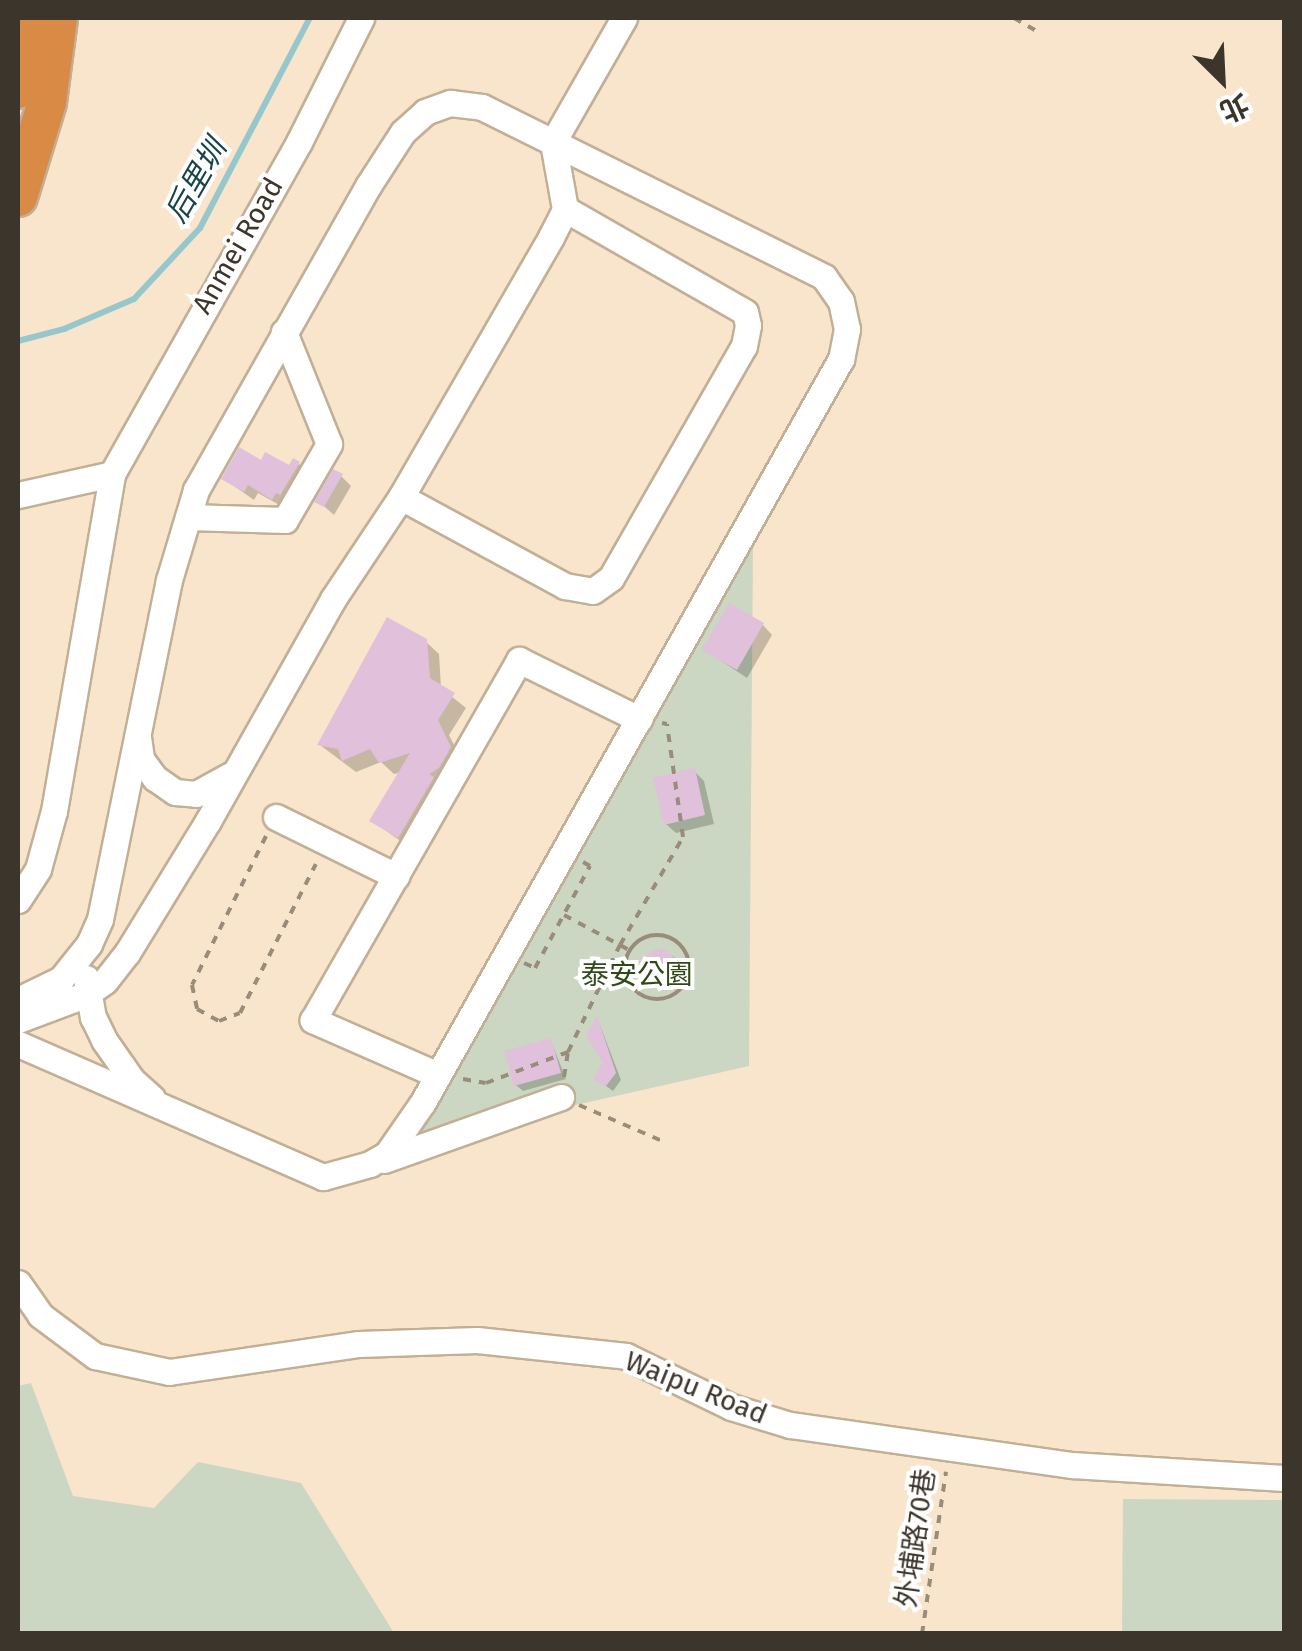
<!DOCTYPE html>
<html>
<head>
<meta charset="utf-8">
<style>
	body { margin:0 }
	#map { position:relative; width:1302px; height:1651px; overflow:hidden; background:#f8e5cb; font-family:"Fira Sans","Noto Sans TC",sans-serif }
	div>[style] { position:absolute }
	.green>* { inset:0; background:#cbd7c2 }
	.shadow>* { inset:0; background:#0003 }
	.round { border-radius:50% }
	.stream>* { height:6px; margin:-3px; padding:0 3px; transform-origin:3px; border-radius:3px; background:#96c7cd }
	.building>* { inset:0; background:#e1c0db }
	.path>* { height:4px; margin-top:-2px; transform-origin:0; background:repeating-linear-gradient(90deg,#998c7a 0 8px,transparent 0 16px) }
	.path>.ring { margin:-2px; padding:0; box-sizing:content-box; background:none; border:4px solid #998c7a; border-radius:50% }
	.roads { filter:drop-shadow(2px 0 #c1af96) drop-shadow(-2px 0 #c1af96) drop-shadow(0 2px #c1af96) drop-shadow(0 -2px #c1af96) }
	.minor>* { height:25px; margin:-12.5px; padding:0 12.5px; transform-origin:12.5px; border-radius:12.5px; background:#fff }
	.highway>* { height:38px; margin:-19px; padding:0 19px; transform-origin:19px; border-radius:19px; background:#d98b45 }
	span { translate:-50% -50%; white-space:nowrap; text-align:center; line-height:1.15; -webkit-text-stroke:8px #fff; paint-order:stroke }
	.street-label { font-size:28px; color:#3c352b }
	.park-label { font-size:28px; color:#304917 }
	.water-label { font-size:30px; color:#174349; font-style:italic }
	.frame { position:absolute; inset:0; border:20px solid #3c352b; pointer-events:none }
	.north { position:absolute; left:1172px; top:30px; width:100px; height:100px; -webkit-text-stroke:8px #fff; paint-order:stroke; rotate:156deg; font-size:28px; font-weight:700; line-height:40px; text-align:center; color:#3c352b }
	.north::after { content:''; display:block; margin:auto; width:35px; height:45px; background:#3c352b; clip-path:polygon(50% 0,100% 100%,50% 72%,0 100%) }
</style>
</head>
<body>
<div id="map">
	<div class="green">
		<div style="clip-path:polygon(753px 543px,749px 1066px,411px 1142px)"></div>
		<div style="clip-path:polygon(31px 1383px,73px 1496px,154px 1508px,198px 1462px,301px 1483px,394px 1633px,18px 1633px,18px 1386px)"></div>
		<div style="clip-path:polygon(1123px 1499px,1284px 1500px,1284px 1633px,1122px 1633px)"></div>
	</div>
	<div class="shadow">
		<div style="clip-path:polygon(262px 463px,290px 469px,299px 464px,308px 473px,283px 507px,258px 493px,254px 500px,224px 479px)"></div>
		<div style="clip-path:polygon(341px 476px,351px 486px,334px 515px,318px 501px)"></div>
		<div style="clip-path:polygon(763px 625px,772px 635px,747px 678px,705px 650px)"></div>
		<div style="clip-path:polygon(425px 641px,439px 654px,441px 688px,466px 708px,449px 735px,462px 761px,412px 849px,372px 821px,402px 772px,394px 774px,381px 762px,356px 772px,320px 745px)"></div>
		<div style="clip-path:polygon(694px 771px,704px 781px,714px 824px,676px 833px,666px 824px)"></div>
		<div class="round" style="left:649px;top:953px;width:30px;height:30px"></div>
		<div style="clip-path:polygon(598px 1020px,621px 1080px,613px 1091px,596px 1079px,604px 1062px)"></div>
		<div style="clip-path:polygon(551px 1041px,566px 1079px,523px 1091px,516px 1085px)"></div>
	</div>
	<div class="stream">
		<div style="left:18px;top:341px;width:48px;rotate:-14.6deg"></div>
		<div style="left:64px;top:329px;width:76px;rotate:-23.2deg"></div>
		<div style="left:134px;top:299px;width:97px;rotate:-47.1deg"></div>
		<div style="left:200px;top:228px;width:237px;rotate:-62.4deg"></div>
	</div>
	<div class="building">
		<div style="clip-path:polygon(239px 447px,261px 460px,265px 452px,289px 465px,293px 458px,300px 462px,280px 495px,276px 493px,272px 500px,248px 485px,244px 492px,221px 479px)"></div>
		<div style="clip-path:polygon(333px 469px,343px 474px,324px 507px,314px 502px)"></div>
		<div style="clip-path:polygon(729px 603px,764px 623px,737px 670px,702px 650px)"></div>
		<div style="clip-path:polygon(387px 617px,427px 639px,430px 678px,455px 693px,438px 720px,451px 747px,439px 768px,429px 774px,434px 777px,398px 838px,369px 821px,410px 753px,379px 763px,370px 749px,342px 761px,338px 749px,317px 745px)"></div>
		<div style="clip-path:polygon(695px 768px,705px 815px,664px 825px,653px 778px)"></div>
		<div class="round" style="left:645px;top:949px;width:30px;height:30px"></div>
		<div style="clip-path:polygon(597px 1016px,616px 1073px,606px 1086px,593px 1080px,602px 1062px,586px 1035px)"></div>
		<div style="clip-path:polygon(551px 1038px,561px 1073px,514px 1086px,504px 1051px)"></div>
	</div>
	<div class="path">
		<div style="left:1014px;top:18px;width:30px;rotate:30deg"></div>
		<div style="left:266px;top:836px;width:166px;rotate:116.4deg"></div>
		<div style="left:192px;top:985px;width:25px;rotate:78deg"></div>
		<div style="left:197px;top:1009px;width:25px;rotate:29deg"></div>
		<div style="left:219px;top:1021px;width:22px;rotate:-21deg"></div>
		<div style="left:240px;top:1013px;width:167px;rotate:-63deg"></div>
		<div style="left:564px;top:915px;width:74px;rotate:28.3deg"></div>
		<div class="ring" style="left:625px;top:935px;width:60px;height:60px"></div>
		<div style="left:524px;top:963px;width:12px;rotate:24deg"></div>
		<div style="left:535px;top:968px;width:116px;rotate:-61.7deg"></div>
		<div style="left:590px;top:866px;width:8px;rotate:-150deg"></div>
		<div style="left:564px;top:1077px;width:25px;rotate:-81deg"></div>
		<div style="left:463px;top:1079px;width:23px;rotate:10deg"></div>
		<div style="left:486px;top:1083px;width:88px;rotate:-20.7deg"></div>
		<div style="left:568px;top:1052px;width:119px;rotate:-64.1deg"></div>
		<div style="left:620px;top:945px;width:125px;rotate:-59.7deg"></div>
		<div style="left:683px;top:837px;width:114px;rotate:-98.1deg"></div>
		<div style="left:667px;top:724px;width:5px;rotate:-169deg"></div>
		<div style="left:579px;top:1105px;width:90px;rotate:23.4deg"></div>
		<div style="left:922px;top:1634px;width:164px;rotate:-81.6deg"></div>
	</div>
	<div class="roads">
		<div class="minor">
			<div style="left:18px;top:495px;width:96px;rotate:-12.6deg"></div>
			<div style="left:401px;top:497px;width:187px;rotate:28.5deg"></div>
			<div style="left:565px;top:586px;width:28px;rotate:10deg"></div>
			<div style="left:593px;top:591px;width:22px;rotate:-36deg"></div>
			<div style="left:611px;top:578px;width:267px;rotate:-60.2deg"></div>
			<div style="left:744px;top:346px;width:21px;rotate:-79deg"></div>
			<div style="left:748px;top:325px;width:13px;rotate:-103deg"></div>
			<div style="left:745px;top:312px;width:207px;rotate:-150.2deg"></div>
			<div style="left:188px;top:517px;width:97px;rotate:1.8deg"></div>
			<div style="left:285px;top:520px;width:88px;rotate:-59.9deg"></div>
			<div style="left:329px;top:444px;width:121px;rotate:-111.9deg"></div>
			<div style="left:138px;top:737px;width:22px;rotate:82deg"></div>
			<div style="left:141px;top:759px;width:24px;rotate:54deg"></div>
			<div style="left:155px;top:778px;width:24px;rotate:35deg"></div>
			<div style="left:175px;top:792px;width:21px;rotate:5deg"></div>
			<div style="left:196px;top:794px;width:39px;rotate:-29deg"></div>
			<div style="left:276px;top:817px;width:134px;rotate:26.2deg"></div>
			<div style="left:18px;top:900px;width:37px;rotate:-57deg"></div>
			<div style="left:38px;top:869px;width:60px;rotate:-74.6deg"></div>
			<div style="left:54px;top:811px;width:342px;rotate:-80.2deg"></div>
			<div style="left:112px;top:474px;width:381px;rotate:-60.6deg"></div>
			<div style="left:299px;top:142px;width:139px;rotate:-63.4deg"></div>
			<div style="left:86px;top:978px;width:40px;rotate:80deg"></div>
			<div style="left:93px;top:1017px;width:25px;rotate:64deg"></div>
			<div style="left:104px;top:1040px;width:49px;rotate:55deg"></div>
			<div style="left:132px;top:1080px;width:27px;rotate:42deg"></div>
			<div style="left:18px;top:1000px;width:48px;rotate:-26deg"></div>
			<div style="left:61px;top:979px;width:45px;rotate:-51.3deg"></div>
			<div style="left:89px;top:944px;width:27px;rotate:-66deg"></div>
			<div style="left:100px;top:919px;width:346px;rotate:-78.5deg"></div>
			<div style="left:169px;top:580px;width:94px;rotate:-73.3deg"></div>
			<div style="left:196px;top:490px;width:349px;rotate:-60.5deg"></div>
			<div style="left:368px;top:186px;width:64px;rotate:-57.1deg"></div>
			<div style="left:403px;top:132px;width:30px;rotate:-42deg"></div>
			<div style="left:425px;top:112px;width:27px;rotate:-20deg"></div>
			<div style="left:450px;top:103px;width:32px;rotate:7deg"></div>
			<div style="left:482px;top:107px;width:382px;rotate:26.4deg"></div>
			<div style="left:824px;top:277px;width:29px;rotate:55deg"></div>
			<div style="left:841px;top:301px;width:29px;rotate:78deg"></div>
			<div style="left:847px;top:329px;width:31px;rotate:101deg"></div>
			<div style="left:841px;top:359px;width:853px;rotate:119.36deg"></div>
			<div style="left:423px;top:1102px;width:63px;rotate:124.7deg"></div>
			<div style="left:387px;top:1154px;width:20px;rotate:150deg"></div>
			<div style="left:370px;top:1164px;width:49px;rotate:164.5deg"></div>
			<div style="left:323px;top:1177px;width:333px;rotate:-156.4deg"></div>
			<div style="left:18px;top:1020px;width:74px;rotate:-20.6deg"></div>
			<div style="left:87px;top:994px;width:22px;rotate:-36deg"></div>
			<div style="left:105px;top:981px;width:36px;rotate:-52deg"></div>
			<div style="left:127px;top:953px;width:155px;rotate:-58.5deg"></div>
			<div style="left:208px;top:821px;width:255px;rotate:-60.6deg"></div>
			<div style="left:333px;top:599px;width:123px;rotate:-56.3deg"></div>
			<div style="left:401px;top:497px;width:300px;rotate:-60deg"></div>
			<div style="left:551px;top:237px;width:31px;rotate:-63deg"></div>
			<div style="left:565px;top:209px;width:68px;rotate:-100.2deg"></div>
			<div style="left:553px;top:142px;width:143px;rotate:-60.2deg"></div>
			<div style="left:438px;top:1075px;width:137px;rotate:-156.3deg"></div>
			<div style="left:313px;top:1020px;width:415px;rotate:-60.2deg"></div>
			<div style="left:519px;top:660px;width:134px;rotate:26.2deg"></div>
			<div style="left:384px;top:1160px;width:188px;rotate:-19.6deg"></div>
			<div style="left:18px;top:1283px;width:39px;rotate:55deg"></div>
			<div style="left:40px;top:1315px;width:69px;rotate:36.7deg"></div>
			<div style="left:95px;top:1356px;width:76px;rotate:12.2deg"></div>
			<div style="left:169px;top:1372px;width:192px;rotate:-8.4deg"></div>
			<div style="left:359px;top:1344px;width:118px;rotate:-1.9deg"></div>
			<div style="left:477px;top:1340px;width:150px;rotate:6.1deg"></div>
			<div style="left:626px;top:1356px;width:117px;rotate:25.9deg"></div>
			<div style="left:731px;top:1407px;width:62px;rotate:17deg"></div>
			<div style="left:790px;top:1425px;width:285px;rotate:8.1deg"></div>
			<div style="left:1072px;top:1465px;width:212px;rotate:3.5deg"></div>
		</div>
		<div class="highway">
			<div style="left:18px;top:89px;width:71px;rotate:-87.6deg"></div>
			<div style="left:18px;top:197px;width:99px;rotate:-73deg"></div>
			<div style="left:47px;top:102px;width:85px;rotate:-82.5deg"></div>
		</div>
	</div>
	<div class="street-label">
		<span style="left:238px;top:246px;rotate:-60deg">Anmei Road</span>
		<span style="left:696px;top:1388px;rotate:22deg">Waipu Road</span>
		<span style="left:916px;top:1538px;rotate:-82deg">外埔路70巷</span>
	</div>
	<div class="park-label">
		<span style="left:637px;top:975px">泰安公園</span>
	</div>
	<div class="water-label">
		<span style="left:196px;top:181px;rotate:-60deg">后里圳</span>
	</div>
	<div class="frame"></div>
	<div class="north">北</div>
</div>
</body>
</html>
